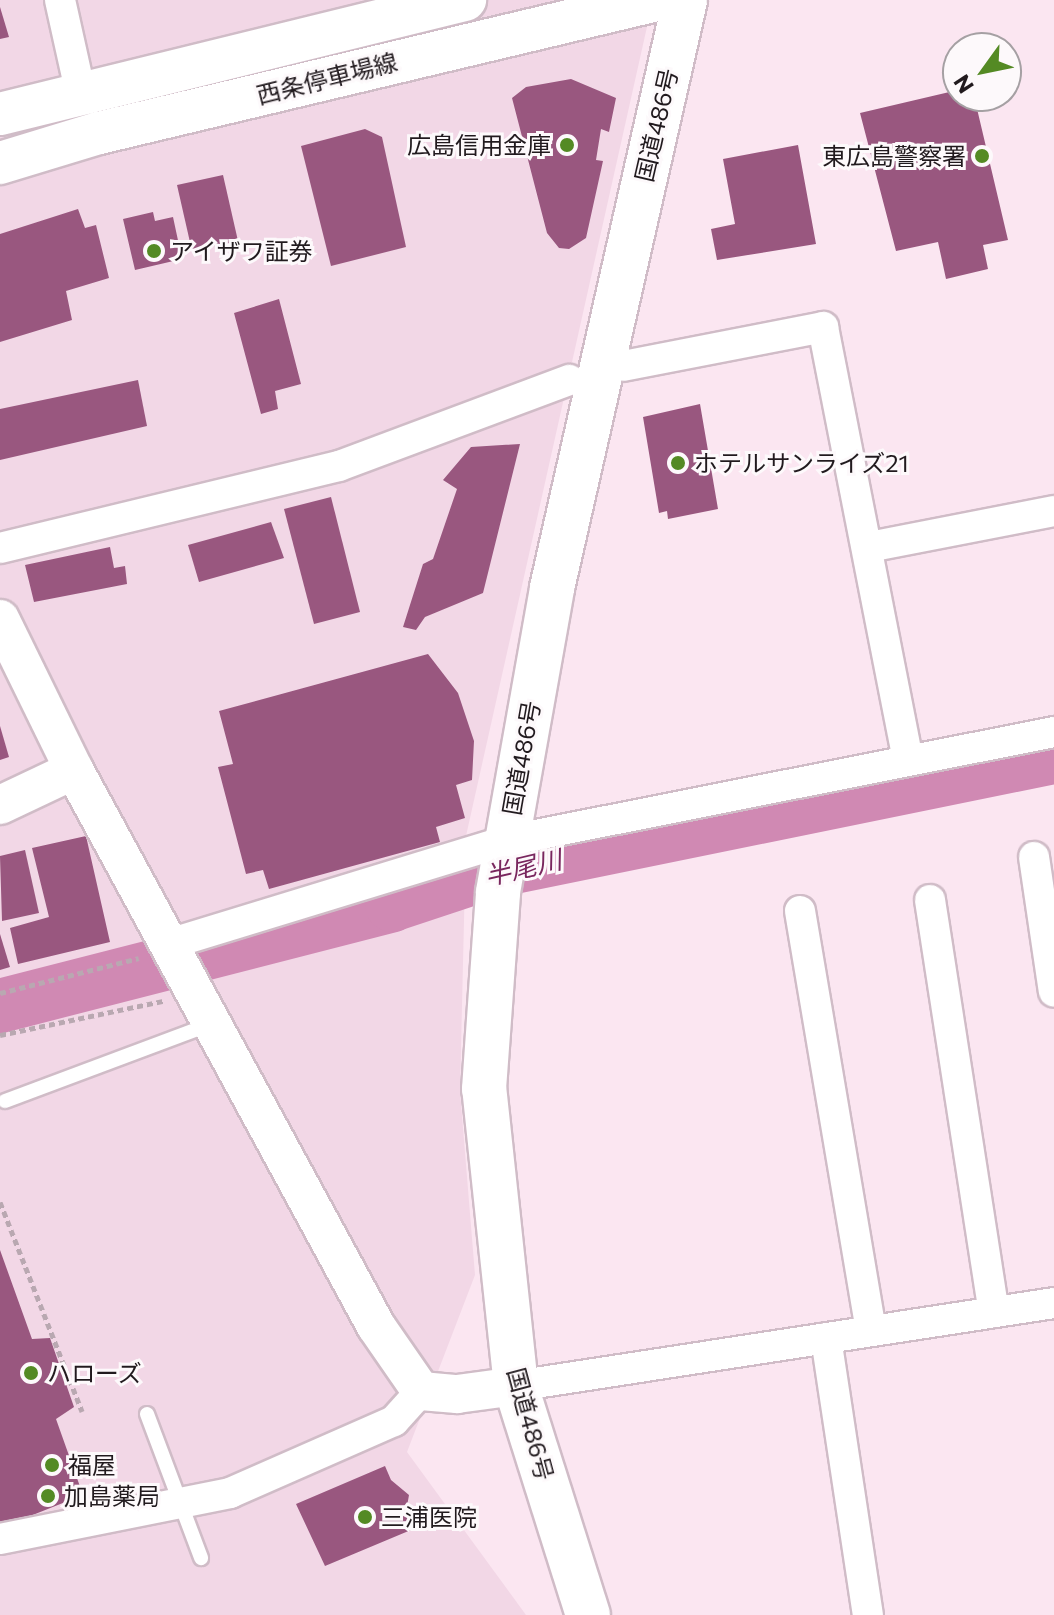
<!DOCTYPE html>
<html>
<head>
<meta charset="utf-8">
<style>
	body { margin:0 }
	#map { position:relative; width:1054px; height:1615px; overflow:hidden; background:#fbe6f1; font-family:Commissioner,"Noto Sans JP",sans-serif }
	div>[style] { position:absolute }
	.built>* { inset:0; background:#f2d7e6 }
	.river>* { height:54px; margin:-27px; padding:0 27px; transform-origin:27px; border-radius:27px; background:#d089b3 }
	.building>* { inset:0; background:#99577f }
	.path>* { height:5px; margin-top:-2.5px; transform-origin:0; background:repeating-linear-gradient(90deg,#b9a8b1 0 6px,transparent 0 10px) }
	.roads { filter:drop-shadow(2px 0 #d0bcc7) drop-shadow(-2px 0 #d0bcc7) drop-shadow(0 2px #d0bcc7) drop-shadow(0 -2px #d0bcc7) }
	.service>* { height:14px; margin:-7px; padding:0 7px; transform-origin:7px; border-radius:7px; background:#fff }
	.minor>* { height:30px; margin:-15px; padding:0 15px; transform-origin:15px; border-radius:15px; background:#fff }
	.tertiary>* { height:38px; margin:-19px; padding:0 19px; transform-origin:19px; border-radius:19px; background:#fff }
	.secondary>* { height:42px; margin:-21px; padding:0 21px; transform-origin:21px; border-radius:21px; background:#fff }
	.trunk>* { height:44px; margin:-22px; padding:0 22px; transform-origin:22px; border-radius:22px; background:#fff }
	.dots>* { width:22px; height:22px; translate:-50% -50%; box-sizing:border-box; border:4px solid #fdf9fb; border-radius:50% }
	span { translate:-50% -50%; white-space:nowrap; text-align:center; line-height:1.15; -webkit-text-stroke:6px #fdf9fb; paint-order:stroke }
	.street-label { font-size:24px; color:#211a1e }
	.poi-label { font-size:24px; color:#211a1e }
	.right { translate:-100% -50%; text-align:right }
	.left { translate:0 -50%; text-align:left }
	.water-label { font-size:26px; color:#79265e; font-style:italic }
	.north { position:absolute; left:942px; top:32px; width:80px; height:80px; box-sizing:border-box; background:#fdf9fb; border:2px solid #a5a0a3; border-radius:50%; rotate:237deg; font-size:22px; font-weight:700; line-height:32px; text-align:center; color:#211a1e }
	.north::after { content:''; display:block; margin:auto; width:28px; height:36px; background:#548a24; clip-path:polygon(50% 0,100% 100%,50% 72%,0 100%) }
</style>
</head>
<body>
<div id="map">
	<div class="built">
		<div style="clip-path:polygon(0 0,653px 0,466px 836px,460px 1091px,475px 1275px,407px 1452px,526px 1615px,0 1615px)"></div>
	</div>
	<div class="river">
		<div style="left:0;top:1006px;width:405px;rotate:-14.4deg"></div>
		<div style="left:392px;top:905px;width:108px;rotate:-18.4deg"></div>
		<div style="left:494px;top:871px;width:571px;rotate:-11.51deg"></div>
	</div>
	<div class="building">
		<div style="clip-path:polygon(0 7px,9px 37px,0 39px)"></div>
		<div style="clip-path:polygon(571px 79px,616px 98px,609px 132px,601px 129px,596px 160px,603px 161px,586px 238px,569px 249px,559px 248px,547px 233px,512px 98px,526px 87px)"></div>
		<div style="clip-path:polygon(958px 90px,958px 96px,974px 96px,1008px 240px,983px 245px,988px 269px,946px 279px,938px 242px,896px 251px,860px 113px)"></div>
		<div style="clip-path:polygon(365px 129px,382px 137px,406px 247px,331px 266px,301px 146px)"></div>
		<div style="clip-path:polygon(798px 145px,816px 244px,717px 260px,711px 229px,735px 224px,723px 159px)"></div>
		<div style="clip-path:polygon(223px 175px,238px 241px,192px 251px,177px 185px)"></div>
		<div style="clip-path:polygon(78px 209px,85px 228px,96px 225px,109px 278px,66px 291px,72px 320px,0 342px,0 234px)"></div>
		<div style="clip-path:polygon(153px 212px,155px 221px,173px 217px,182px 259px,135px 270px,123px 219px)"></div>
		<div style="clip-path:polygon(279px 299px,301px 384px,275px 391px,278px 409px,261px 414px,234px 313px)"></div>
		<div style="clip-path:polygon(138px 380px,147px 426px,0 460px,0 409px)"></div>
		<div style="clip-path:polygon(700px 404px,718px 509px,668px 519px,667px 511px,659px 513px,643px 417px)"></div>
		<div style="clip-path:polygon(520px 444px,483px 593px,425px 617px,416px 630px,403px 627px,423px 564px,433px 559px,457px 489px,443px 480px,471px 447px)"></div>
		<div style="clip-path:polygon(331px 497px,360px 612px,314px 624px,284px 509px)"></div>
		<div style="clip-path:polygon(271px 522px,284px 558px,199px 582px,188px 545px)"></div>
		<div style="clip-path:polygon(110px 547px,114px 568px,125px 566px,127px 584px,34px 602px,25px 565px)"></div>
		<div style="clip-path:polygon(428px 654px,458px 693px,474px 741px,472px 780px,456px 785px,465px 818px,436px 827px,440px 842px,269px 889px,263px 870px,246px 874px,218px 767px,233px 764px,219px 711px)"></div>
		<div style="clip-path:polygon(0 726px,9px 757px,0 760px)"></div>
		<div style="clip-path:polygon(86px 836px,110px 942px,18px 964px,10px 928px,49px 917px,32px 848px)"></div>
		<div style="clip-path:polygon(25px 850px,39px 913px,2px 921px,0 856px)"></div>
		<div style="clip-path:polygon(0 934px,10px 967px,0 970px)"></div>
		<div style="clip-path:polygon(0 1250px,32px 1339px,50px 1338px,74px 1407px,56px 1419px,83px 1495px,0 1528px)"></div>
		<div style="clip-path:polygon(385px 1466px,391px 1480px,409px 1495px,406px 1512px,424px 1506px,430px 1522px,325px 1566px,296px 1504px)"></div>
	</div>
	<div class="path">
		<div style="left:0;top:993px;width:143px;rotate:-14.1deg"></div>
		<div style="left:0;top:1035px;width:167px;rotate:-11.8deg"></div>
		<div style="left:0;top:1202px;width:225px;rotate:68.6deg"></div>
	</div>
	<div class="roads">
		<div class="service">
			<div style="left:5px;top:1101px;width:220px;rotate:-20.5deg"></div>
			<div style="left:147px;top:1414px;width:154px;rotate:69.4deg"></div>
		</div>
		<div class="minor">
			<div style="left:60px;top:0;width:92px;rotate:77.5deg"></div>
			<div style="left:623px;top:366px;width:204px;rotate:-11deg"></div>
			<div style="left:823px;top:327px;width:441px;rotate:78.9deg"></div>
			<div style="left:869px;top:547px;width:188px;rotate:-11deg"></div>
			<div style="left:0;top:548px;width:349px;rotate:-13.6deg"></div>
			<div style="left:339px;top:466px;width:246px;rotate:-20.5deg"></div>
			<div style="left:1034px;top:857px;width:136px;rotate:81.6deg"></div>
			<div style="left:930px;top:900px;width:417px;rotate:81.2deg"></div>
			<div style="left:800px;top:911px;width:426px;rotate:80.4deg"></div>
			<div style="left:169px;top:944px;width:352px;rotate:-17deg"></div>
			<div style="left:506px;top:841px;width:559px;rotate:-11.25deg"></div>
			<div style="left:826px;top:1338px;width:280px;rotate:81.4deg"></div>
			<div style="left:516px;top:1386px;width:544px;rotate:-8.77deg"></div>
			<div style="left:0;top:1539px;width:235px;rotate:-11.3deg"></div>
			<div style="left:230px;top:1493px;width:179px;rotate:-23.7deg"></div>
			<div style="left:394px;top:1421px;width:40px;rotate:-48deg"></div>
		</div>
		<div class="tertiary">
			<div style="left:0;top:619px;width:168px;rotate:63.9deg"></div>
			<div style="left:74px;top:770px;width:633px;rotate:61.49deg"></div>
			<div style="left:376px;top:1326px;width:79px;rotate:55.3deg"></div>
			<div style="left:421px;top:1391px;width:36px;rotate:5deg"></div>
			<div style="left:457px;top:1394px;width:60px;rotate:-7.7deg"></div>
			<div style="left:0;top:805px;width:82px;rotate:-25.3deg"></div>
		</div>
		<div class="secondary">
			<div style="left:0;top:114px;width:479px;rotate:-13.8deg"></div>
			<div style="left:0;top:163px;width:103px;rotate:-16.9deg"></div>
			<div style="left:99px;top:133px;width:574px;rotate:-13.41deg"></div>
		</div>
		<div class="trunk">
			<div style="left:588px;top:1615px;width:240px;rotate:-107.5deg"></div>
			<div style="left:516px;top:1386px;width:299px;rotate:-96.1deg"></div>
			<div style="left:484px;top:1089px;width:197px;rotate:-85.9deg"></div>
			<div style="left:498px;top:892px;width:309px;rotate:-79.9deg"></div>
			<div style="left:552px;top:588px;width:603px;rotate:-77.25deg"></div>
		</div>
	</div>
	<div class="dots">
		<div style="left:567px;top:145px;background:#548a24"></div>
		<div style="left:982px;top:156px;background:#548a24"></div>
		<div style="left:154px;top:251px;background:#548a24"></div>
		<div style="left:678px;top:463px;background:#548a24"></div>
		<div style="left:31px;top:1373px;background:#548a24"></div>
		<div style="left:52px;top:1465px;background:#548a24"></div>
		<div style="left:48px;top:1496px;background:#548a24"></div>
		<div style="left:365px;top:1517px;background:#548a24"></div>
	</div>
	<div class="street-label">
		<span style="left:327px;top:78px;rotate:-14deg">西条停車場線</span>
		<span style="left:656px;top:125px;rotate:-77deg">国道486号</span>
		<span style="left:521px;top:758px;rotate:-80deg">国道486号</span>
		<span style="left:531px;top:1424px;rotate:75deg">国道486号</span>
	</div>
	<div class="poi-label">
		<span class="right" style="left:551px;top:145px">広島信用金庫</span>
		<span class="right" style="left:966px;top:156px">東広島警察署</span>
		<span class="left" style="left:170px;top:251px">アイザワ証券</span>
		<span class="left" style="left:694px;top:463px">ホテルサンライズ21</span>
		<span class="left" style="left:47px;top:1373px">ハローズ</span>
		<span class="left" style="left:68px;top:1465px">福屋</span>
		<span class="left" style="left:64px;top:1496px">加島薬局</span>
		<span class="left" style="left:381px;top:1517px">三浦医院</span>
	</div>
	<div class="water-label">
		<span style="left:523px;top:867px;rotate:-13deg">半尾川</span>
	</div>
	<div class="north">N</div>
</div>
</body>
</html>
